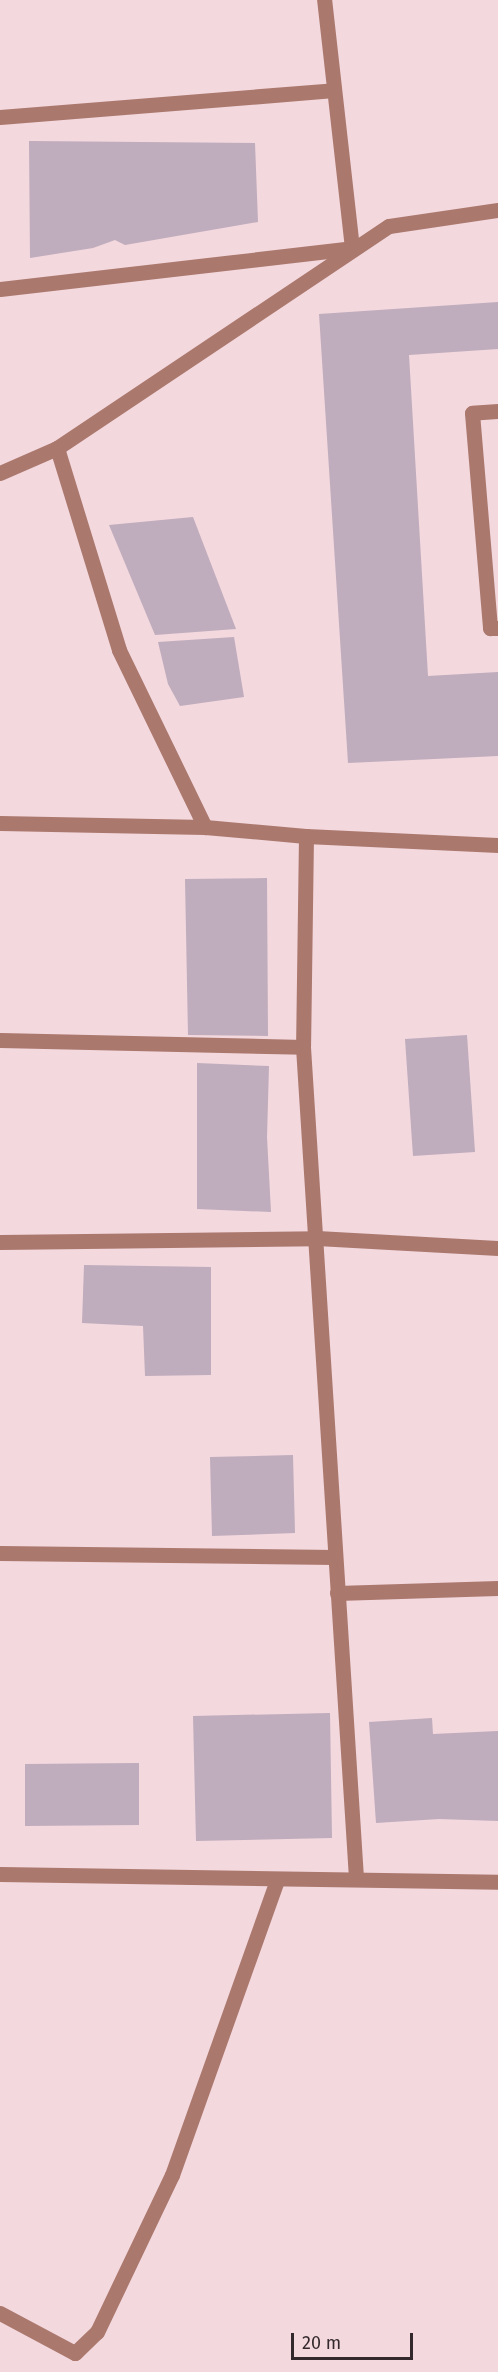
<!DOCTYPE html>
<html>
<head>
<meta charset="utf-8">
<style>
	body { margin:0 }
	#map { position:relative; width:498px; height:2372px; overflow:hidden; background:#f3d8de; font-family:"Fira Sans",sans-serif }
	div>[style] { position:absolute }
	.building>* { inset:0; background:#bfacbc }
	.minor>* { height:15px; margin:-7.5px; padding:0 7.5px; transform-origin:7.5px; border-radius:7.5px; background:#ab786d }
	span { translate:-50% -50%; white-space:nowrap; text-align:center; line-height:1.15; -webkit-text-stroke:4.5px #f3d8de; paint-order:stroke }
	.scale { position:absolute; left:291px; top:2333px; width:122px; height:27px; box-sizing:border-box; border:3px solid #33292c; border-top:0; padding-left:8px; font-size:18px; line-height:21px; white-space:nowrap; color:#33292c; -webkit-text-stroke:4px #f3d8de; paint-order:stroke }
</style>
</head>
<body>
<div id="map">
	<div class="building">
		<div style="clip-path:polygon(29px 141px,255px 143px,258px 222px,125px 245px,115px 240px,93px 248px,30px 258px)"></div>
		<div style="clip-path:polygon(498px 302px,498px 349px,409px 355px,428px 676px,498px 672px,498px 756px,348px 763px,319px 314px)"></div>
		<div style="clip-path:polygon(193px 517px,236px 629px,155px 635px,109px 525px)"></div>
		<div style="clip-path:polygon(234px 637px,244px 697px,180px 706px,168px 684px,158px 642px)"></div>
		<div style="clip-path:polygon(267px 878px,268px 1036px,188px 1035px,185px 879px)"></div>
		<div style="clip-path:polygon(467px 1035px,475px 1152px,413px 1156px,405px 1039px)"></div>
		<div style="clip-path:polygon(197px 1063px,269px 1066px,267px 1137px,271px 1212px,197px 1209px)"></div>
		<div style="clip-path:polygon(84px 1265px,211px 1267px,211px 1375px,145px 1376px,143px 1326px,82px 1323px)"></div>
		<div style="clip-path:polygon(293px 1455px,295px 1533px,212px 1536px,210px 1457px)"></div>
		<div style="clip-path:polygon(330px 1713px,332px 1838px,196px 1841px,193px 1716px)"></div>
		<div style="clip-path:polygon(432px 1718px,433px 1734px,498px 1731px,498px 1821px,439px 1819px,376px 1823px,369px 1722px)"></div>
		<div style="clip-path:polygon(139px 1763px,139px 1825px,25px 1826px,25px 1764px)"></div>
	</div>
	<div class="minor">
		<div style="left:0;top:117px;width:335px;rotate:-4.6deg"></div>
		<div style="left:0;top:289px;width:354px;rotate:-6.6deg"></div>
		<div style="left:352px;top:248px;width:250px;rotate:-96.4deg"></div>
		<div style="left:498px;top:411px;width:26px;rotate:176deg"></div>
		<div style="left:472px;top:413px;width:216px;rotate:85.2deg"></div>
		<div style="left:490px;top:628px;width:8px"></div>
		<div style="left:57px;top:448px;width:211px;rotate:72.9deg"></div>
		<div style="left:119px;top:650px;width:197px;rotate:64.1deg"></div>
		<div style="left:0;top:473px;width:62px;rotate:-23.7deg"></div>
		<div style="left:57px;top:448px;width:399px;rotate:-33.8deg"></div>
		<div style="left:389px;top:226px;width:110px;rotate:-8.4deg"></div>
		<div style="left:0;top:823px;width:205px;rotate:1.1deg"></div>
		<div style="left:205px;top:827px;width:101px;rotate:5.1deg"></div>
		<div style="left:306px;top:836px;width:192px;rotate:2.7deg"></div>
		<div style="left:306px;top:836px;width:211px;rotate:90.8deg"></div>
		<div style="left:303px;top:1047px;width:833px;rotate:86.35deg"></div>
		<div style="left:0;top:1040px;width:303px;rotate:1.3deg"></div>
		<div style="left:0;top:1242px;width:317px;rotate:-0.7deg"></div>
		<div style="left:317px;top:1238px;width:181px;rotate:3.2deg"></div>
		<div style="left:0;top:1553px;width:335px;rotate:0.7deg"></div>
		<div style="left:337px;top:1593px;width:161px;rotate:-1.8deg"></div>
		<div style="left:0;top:1874px;width:498px;rotate:0.9deg"></div>
		<div style="left:0;top:2313px;width:85px;rotate:28.1deg"></div>
		<div style="left:75px;top:2353px;width:30px;rotate:-44deg"></div>
		<div style="left:97px;top:2332px;width:174px;rotate:-64.5deg"></div>
		<div style="left:172px;top:2175px;width:313px;rotate:-70.4deg"></div>
	</div>
	<div class="scale">20 m</div>
</div>
</body>
</html>
